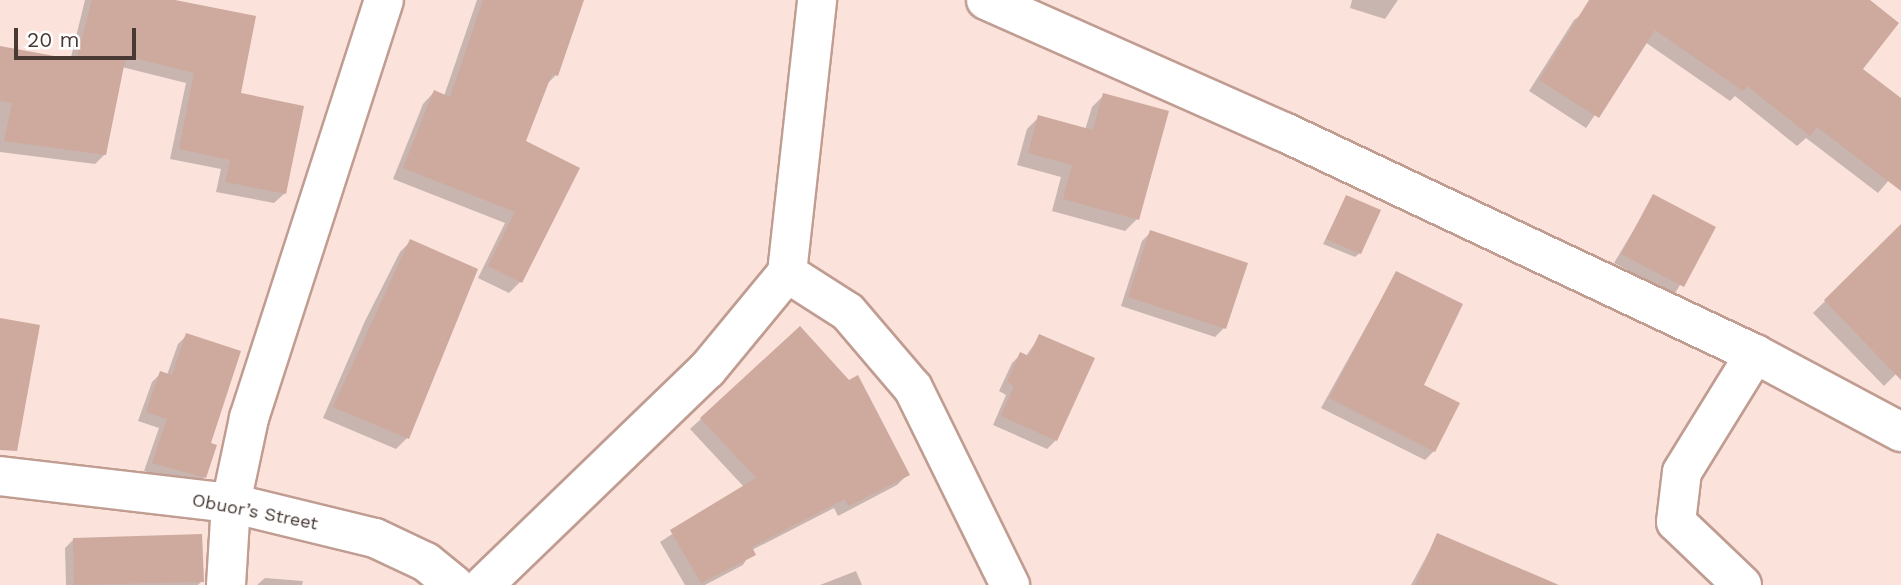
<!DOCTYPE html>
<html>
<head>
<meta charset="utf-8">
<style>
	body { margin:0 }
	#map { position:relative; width:1901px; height:585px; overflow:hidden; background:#fbe3dc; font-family:"Work Sans",sans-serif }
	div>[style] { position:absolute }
	.shadow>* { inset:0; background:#0003 }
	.building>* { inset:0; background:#cea99e }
	.roads { filter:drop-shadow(2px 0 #c09c91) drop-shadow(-2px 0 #c09c91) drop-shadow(0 2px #c09c91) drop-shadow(0 -2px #c09c91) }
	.minor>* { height:38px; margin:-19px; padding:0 19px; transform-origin:19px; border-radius:19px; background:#fff }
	span { translate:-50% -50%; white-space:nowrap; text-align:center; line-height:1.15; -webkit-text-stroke:6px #fff; paint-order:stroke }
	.street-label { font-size:18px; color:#483934 }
	.scale { position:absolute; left:14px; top:28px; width:122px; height:32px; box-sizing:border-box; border:4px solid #483934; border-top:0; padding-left:9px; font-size:21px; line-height:24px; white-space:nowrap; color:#483934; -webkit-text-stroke:5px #fff; paint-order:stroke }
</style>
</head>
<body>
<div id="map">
	<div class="shadow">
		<div style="clip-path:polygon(85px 0,166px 0,239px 95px,284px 194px,274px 203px,216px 192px,221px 169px,170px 159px,186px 83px,122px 67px,105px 154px,95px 164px,0 152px,0 51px,70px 61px)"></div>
		<div style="clip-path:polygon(477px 0,582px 0,556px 75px,546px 85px,524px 142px,520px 282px,509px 293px,478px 278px,505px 223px,393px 179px,423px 104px,434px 92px,444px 96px)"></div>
		<div style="clip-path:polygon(1352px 0,1398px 0,1385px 19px,1350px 8px)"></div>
		<div style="clip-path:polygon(1602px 0,1867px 0,1861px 69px,1901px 100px,1901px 166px,1878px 193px,1806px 138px,1797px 146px,1735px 96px,1730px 101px,1645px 42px,1586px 128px,1529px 91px,1574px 20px)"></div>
		<div style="clip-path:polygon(1104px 95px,1137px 219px,1125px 231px,1052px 211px,1061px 177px,1017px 165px,1027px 129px,1039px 117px,1085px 130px,1092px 107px)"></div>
		<div style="clip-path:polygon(1654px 196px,1714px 228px,1674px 295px,1614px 263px)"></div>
		<div style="clip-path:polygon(1346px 197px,1360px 253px,1355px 257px,1323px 244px)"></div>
		<div style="clip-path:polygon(1901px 226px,1901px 369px,1884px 386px,1813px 313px)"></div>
		<div style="clip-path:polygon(1151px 232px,1224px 328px,1215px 337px,1121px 306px,1142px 241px)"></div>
		<div style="clip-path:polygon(411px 241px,407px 438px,396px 449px,323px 418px,365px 321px,400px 252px)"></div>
		<div style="clip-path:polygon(1396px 273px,1434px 451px,1425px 460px,1321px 408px)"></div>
		<div style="clip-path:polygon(187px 335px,209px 444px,204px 477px,195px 486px,144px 471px,159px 428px,138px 421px,152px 382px,161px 373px,167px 375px,178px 344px)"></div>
		<div style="clip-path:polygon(1040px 336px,1056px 440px,1047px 449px,993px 425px,1006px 395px,999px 391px,1012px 363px,1021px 354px,1026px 356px)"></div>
		<div style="clip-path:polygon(701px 419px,908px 474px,897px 485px,838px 516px,834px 508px,752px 550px,743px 565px,705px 585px,685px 585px,660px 542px,744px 487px,690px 429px)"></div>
		<div style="clip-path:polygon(1438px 535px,1534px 585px,1411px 585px)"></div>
		<div style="clip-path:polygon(74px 539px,202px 581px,198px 585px,66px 585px,65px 548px)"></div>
		<div style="clip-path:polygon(856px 571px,862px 585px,820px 585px)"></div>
		<div style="clip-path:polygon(265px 578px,303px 581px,302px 585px,257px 585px)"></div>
	</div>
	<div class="building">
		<div style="clip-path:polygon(92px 0,175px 0,256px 16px,241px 93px,304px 106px,286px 194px,225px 182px,230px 160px,179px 149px,194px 73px,126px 56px,106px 155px,4px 141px,12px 103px,0 101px,0 46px,76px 60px)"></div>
		<div style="clip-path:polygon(483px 0,584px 0,558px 76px,552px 74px,526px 141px,580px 168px,522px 283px,488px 266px,515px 212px,403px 168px,434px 90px,450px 97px)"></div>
		<div style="clip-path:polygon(1589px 0,1870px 0,1899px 23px,1863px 69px,1901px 98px,1901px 191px,1817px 127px,1810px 136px,1747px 86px,1743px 91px,1655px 30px,1599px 118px,1539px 80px)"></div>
		<div style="clip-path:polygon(1103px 93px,1169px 111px,1139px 220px,1063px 199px,1072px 165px,1028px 153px,1038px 115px,1093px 130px)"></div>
		<div style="clip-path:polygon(1653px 194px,1716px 227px,1684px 287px,1621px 254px)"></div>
		<div style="clip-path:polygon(1346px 195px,1381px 210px,1361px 254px,1326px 239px)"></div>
		<div style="clip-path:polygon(1901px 224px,1901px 380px,1824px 300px)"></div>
		<div style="clip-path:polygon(1150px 230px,1248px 263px,1226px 329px,1128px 297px)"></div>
		<div style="clip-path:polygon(410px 239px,478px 269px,409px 439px,333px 407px)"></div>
		<div style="clip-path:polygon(1396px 271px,1463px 304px,1424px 385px,1460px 403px,1435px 452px,1329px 398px)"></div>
		<div style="clip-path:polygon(0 318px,40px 325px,17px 451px,0 450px)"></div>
		<div style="clip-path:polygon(800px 326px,849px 380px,858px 375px,910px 475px,849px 506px,845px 499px,752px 547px,756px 555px,701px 583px,670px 530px,756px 478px,700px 418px)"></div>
		<div style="clip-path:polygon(186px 333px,241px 351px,211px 443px,217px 445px,206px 478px,152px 463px,167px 419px,146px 412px,160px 371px,172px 375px)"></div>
		<div style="clip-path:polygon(1039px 334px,1095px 358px,1057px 441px,1001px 416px,1014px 386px,1007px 382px,1020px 352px,1029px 356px)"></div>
		<div style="clip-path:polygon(1437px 533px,1559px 585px,1415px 585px)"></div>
		<div style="clip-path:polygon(202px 534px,204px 582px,74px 585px,73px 538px)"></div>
	</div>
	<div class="roads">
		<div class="minor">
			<div style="left:986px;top:0;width:326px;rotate:23.9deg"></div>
			<div style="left:1284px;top:132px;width:521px;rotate:25.24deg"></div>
			<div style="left:1755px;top:354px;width:166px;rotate:28.1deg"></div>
			<div style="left:787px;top:273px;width:72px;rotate:32.6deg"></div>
			<div style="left:848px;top:312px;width:100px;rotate:49.5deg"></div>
			<div style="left:913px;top:388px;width:220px;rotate:63.8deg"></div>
			<div style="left:0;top:476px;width:233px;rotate:6.7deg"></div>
			<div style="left:231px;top:503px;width:148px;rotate:13.7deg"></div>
			<div style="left:375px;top:538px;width:56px;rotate:25.2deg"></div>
			<div style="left:426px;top:562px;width:36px;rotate:39deg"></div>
			<div style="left:226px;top:585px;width:82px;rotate:-86.5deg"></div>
			<div style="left:231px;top:503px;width:87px;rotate:-78deg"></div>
			<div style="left:249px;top:418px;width:439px;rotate:-72.1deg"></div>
			<div style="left:484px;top:585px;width:310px;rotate:-44deg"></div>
			<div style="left:707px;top:370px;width:126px;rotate:-50.5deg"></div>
			<div style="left:787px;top:273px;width:275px;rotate:-83.7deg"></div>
			<div style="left:1742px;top:585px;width:91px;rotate:-136.3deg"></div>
			<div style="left:1676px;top:522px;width:50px;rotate:-83.2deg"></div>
			<div style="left:1682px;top:472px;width:139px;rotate:-58.3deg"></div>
		</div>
	</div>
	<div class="street-label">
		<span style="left:255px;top:512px;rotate:11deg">Obuor’s Street</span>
	</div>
	<div class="scale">20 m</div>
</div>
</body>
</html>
